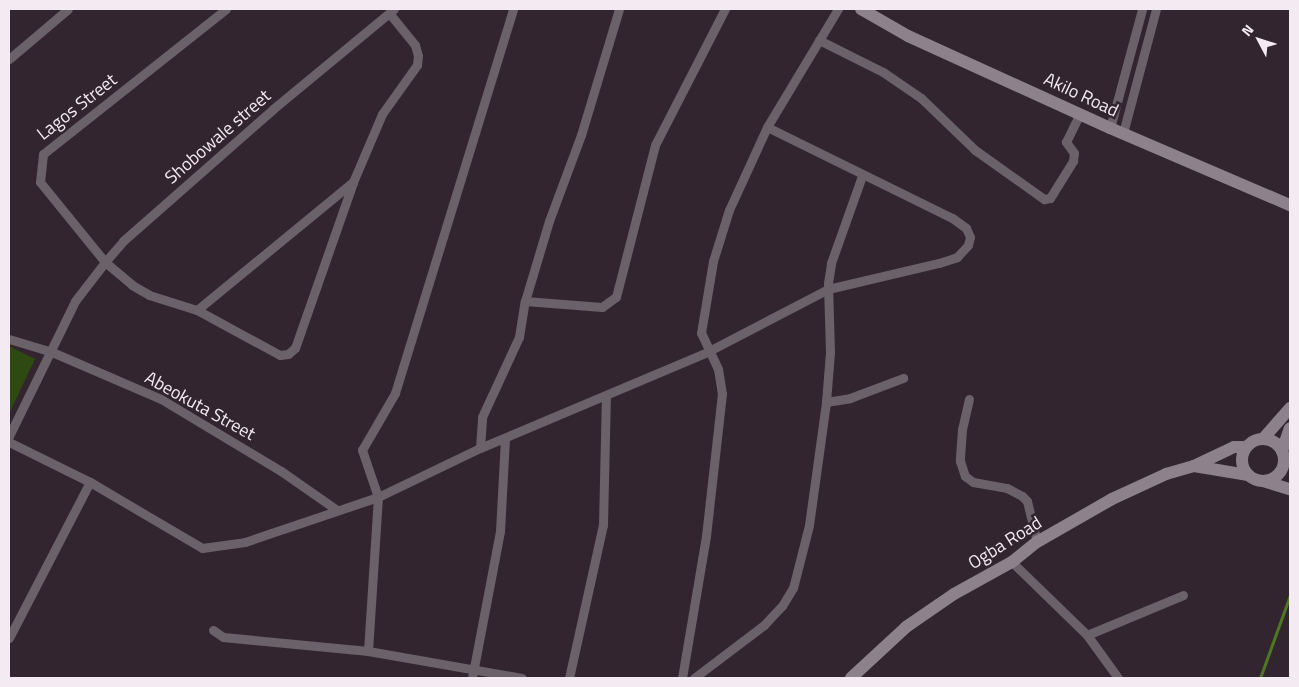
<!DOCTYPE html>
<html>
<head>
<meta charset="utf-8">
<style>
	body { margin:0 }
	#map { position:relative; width:1299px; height:687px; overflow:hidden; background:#332530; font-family:"Titillium Web",sans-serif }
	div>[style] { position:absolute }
	.green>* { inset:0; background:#2e4a10 }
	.stream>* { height:3px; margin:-1.5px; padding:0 1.5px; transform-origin:1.5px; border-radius:1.5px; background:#4d781f }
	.street>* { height:9px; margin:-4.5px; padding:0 4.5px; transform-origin:4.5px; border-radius:4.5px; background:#6a6268 }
	.secondary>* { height:12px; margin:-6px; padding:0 6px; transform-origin:6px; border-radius:6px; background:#8d828b }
	.secondary>.ring { margin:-6px; padding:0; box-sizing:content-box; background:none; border:12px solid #8d828b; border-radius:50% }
	span { translate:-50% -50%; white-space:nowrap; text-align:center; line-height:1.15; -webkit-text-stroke:5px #332530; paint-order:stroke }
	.street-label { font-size:18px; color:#f4eaf2 }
	.frame { position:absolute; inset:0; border:10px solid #f4eaf2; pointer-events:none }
	.north { position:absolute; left:1234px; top:15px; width:50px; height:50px; -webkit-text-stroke:4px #332530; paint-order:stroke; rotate:310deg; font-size:14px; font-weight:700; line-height:20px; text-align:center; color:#f4eaf2 }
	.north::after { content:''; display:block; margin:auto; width:18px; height:22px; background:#f4eaf2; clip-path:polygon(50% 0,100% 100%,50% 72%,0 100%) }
</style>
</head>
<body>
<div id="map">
	<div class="green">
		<div style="clip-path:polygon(9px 346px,35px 359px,9px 414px)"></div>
	</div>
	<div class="stream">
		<div style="left:1260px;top:678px;width:88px;rotate:-70.1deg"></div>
	</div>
	<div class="street">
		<div style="left:226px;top:9px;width:233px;rotate:141.6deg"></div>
		<div style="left:43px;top:154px;width:28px;rotate:96deg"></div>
		<div style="left:40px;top:182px;width:103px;rotate:50.9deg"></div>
		<div style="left:105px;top:262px;width:35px;rotate:40deg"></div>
		<div style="left:132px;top:285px;width:20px;rotate:30deg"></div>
		<div style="left:149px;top:295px;width:50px;rotate:17.4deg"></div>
		<div style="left:197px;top:310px;width:94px;rotate:28.5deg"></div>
		<div style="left:280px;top:355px;width:8px;rotate:-7deg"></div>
		<div style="left:288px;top:354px;width:9px;rotate:-41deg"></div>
		<div style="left:295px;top:348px;width:176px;rotate:-70.7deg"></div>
		<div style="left:353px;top:182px;width:74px;rotate:-66.9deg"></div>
		<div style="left:382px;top:114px;width:60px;rotate:-54.5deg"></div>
		<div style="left:417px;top:65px;width:9px;rotate:-84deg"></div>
		<div style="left:418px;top:56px;width:11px;rotate:-105deg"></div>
		<div style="left:415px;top:45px;width:41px;rotate:-129.1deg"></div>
		<div style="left:819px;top:40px;width:72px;rotate:26.6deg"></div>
		<div style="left:883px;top:72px;width:46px;rotate:34.4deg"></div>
		<div style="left:921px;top:98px;width:75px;rotate:43.9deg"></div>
		<div style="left:975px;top:150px;width:85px;rotate:35.4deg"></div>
		<div style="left:1044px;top:199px;width:6px;rotate:-9deg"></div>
		<div style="left:1050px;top:198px;width:44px;rotate:-58.1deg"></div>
		<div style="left:1073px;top:161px;width:8px;rotate:-83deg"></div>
		<div style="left:1074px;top:153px;width:14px;rotate:-126deg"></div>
		<div style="left:1066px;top:142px;width:32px;rotate:-64deg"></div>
		<div style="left:9px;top:59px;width:77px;rotate:-40.3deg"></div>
		<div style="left:1110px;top:128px;width:123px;rotate:-74.9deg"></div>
		<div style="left:1123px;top:133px;width:128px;rotate:-75.1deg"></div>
		<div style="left:525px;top:301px;width:77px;rotate:4.5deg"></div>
		<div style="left:602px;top:307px;width:17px;rotate:-36deg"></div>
		<div style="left:616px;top:297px;width:157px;rotate:-75.6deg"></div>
		<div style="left:655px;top:145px;width:153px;rotate:-62.8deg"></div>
		<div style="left:197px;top:310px;width:202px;rotate:-39.4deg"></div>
		<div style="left:9px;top:339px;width:45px;rotate:16.8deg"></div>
		<div style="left:52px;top:352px;width:119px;rotate:23.3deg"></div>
		<div style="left:161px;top:399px;width:140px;rotate:31deg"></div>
		<div style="left:281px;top:471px;width:68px;rotate:34.9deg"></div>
		<div style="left:969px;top:399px;width:31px;rotate:103deg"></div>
		<div style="left:962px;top:429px;width:32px;rotate:94deg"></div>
		<div style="left:960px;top:461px;width:16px;rotate:72deg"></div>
		<div style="left:965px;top:476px;width:10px;rotate:37deg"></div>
		<div style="left:973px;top:482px;width:35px;rotate:10deg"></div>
		<div style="left:1007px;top:488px;width:17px;rotate:28deg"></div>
		<div style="left:1022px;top:496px;width:7px;rotate:45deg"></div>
		<div style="left:1027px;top:501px;width:42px;rotate:76.3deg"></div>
		<div style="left:826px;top:402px;width:24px;rotate:-9deg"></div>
		<div style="left:850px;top:398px;width:57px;rotate:-20.7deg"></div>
		<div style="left:9px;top:436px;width:150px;rotate:-63.9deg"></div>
		<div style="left:75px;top:301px;width:49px;rotate:-52.4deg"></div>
		<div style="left:105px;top:262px;width:28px;rotate:-49deg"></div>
		<div style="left:123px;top:241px;width:200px;rotate:-41.3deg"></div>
		<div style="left:273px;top:109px;width:157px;rotate:-39.6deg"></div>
		<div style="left:9px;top:442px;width:90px;rotate:26.3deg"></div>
		<div style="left:90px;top:482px;width:130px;rotate:30.5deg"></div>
		<div style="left:202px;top:548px;width:43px;rotate:-7.9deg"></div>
		<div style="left:245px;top:542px;width:140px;rotate:-18.7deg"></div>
		<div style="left:378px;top:497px;width:113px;rotate:-25.7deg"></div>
		<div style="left:480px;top:448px;width:246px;rotate:-22.9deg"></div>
		<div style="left:707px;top:352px;width:136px;rotate:-27.5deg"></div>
		<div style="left:828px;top:289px;width:114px;rotate:-13.2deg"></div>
		<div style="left:939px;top:263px;width:19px;rotate:-18deg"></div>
		<div style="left:957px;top:257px;width:16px;rotate:-47deg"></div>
		<div style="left:968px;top:245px;width:8px;rotate:-76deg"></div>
		<div style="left:970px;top:237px;width:10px;rotate:-114deg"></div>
		<div style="left:966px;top:228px;width:17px;rotate:-144deg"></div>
		<div style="left:952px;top:218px;width:206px;rotate:-153.8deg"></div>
		<div style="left:480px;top:448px;width:31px;rotate:-86deg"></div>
		<div style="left:482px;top:417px;width:88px;rotate:-65.2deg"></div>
		<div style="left:519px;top:337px;width:36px;rotate:-81deg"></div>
		<div style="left:525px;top:301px;width:84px;rotate:-73.3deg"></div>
		<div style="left:549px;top:221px;width:92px;rotate:-69.6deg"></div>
		<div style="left:581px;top:135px;width:132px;rotate:-73.2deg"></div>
		<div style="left:1012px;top:562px;width:105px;rotate:44.2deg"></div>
		<div style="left:1087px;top:635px;width:53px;rotate:54.2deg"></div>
		<div style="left:213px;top:630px;width:12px;rotate:35deg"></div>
		<div style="left:223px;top:637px;width:146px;rotate:5.5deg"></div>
		<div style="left:368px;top:651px;width:156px;rotate:9.9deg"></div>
		<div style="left:1087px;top:635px;width:104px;rotate:-22.6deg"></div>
		<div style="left:9px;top:638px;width:176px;rotate:-62.6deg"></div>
		<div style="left:368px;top:651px;width:154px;rotate:-86.3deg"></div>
		<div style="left:378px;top:497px;width:50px;rotate:-108.8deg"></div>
		<div style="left:362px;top:450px;width:66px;rotate:-59.9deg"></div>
		<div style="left:395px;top:393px;width:402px;rotate:-72.9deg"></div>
		<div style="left:472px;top:678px;width:150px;rotate:-79.2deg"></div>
		<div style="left:500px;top:531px;width:93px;rotate:-86.9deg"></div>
		<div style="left:569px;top:678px;width:157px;rotate:-77.5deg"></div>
		<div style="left:603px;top:525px;width:129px;rotate:-88.7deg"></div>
		<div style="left:682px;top:678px;width:144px;rotate:-80.4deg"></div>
		<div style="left:706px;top:536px;width:143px;rotate:-83.6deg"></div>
		<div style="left:722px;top:394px;width:25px;rotate:-99deg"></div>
		<div style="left:718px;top:369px;width:40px;rotate:-115deg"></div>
		<div style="left:701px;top:333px;width:73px;rotate:-80.5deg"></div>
		<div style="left:713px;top:261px;width:53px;rotate:-72.6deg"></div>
		<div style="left:729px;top:210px;width:91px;rotate:-65.4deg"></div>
		<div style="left:767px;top:127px;width:138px;rotate:-59deg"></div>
		<div style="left:694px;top:678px;width:88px;rotate:-37.1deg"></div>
		<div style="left:764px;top:625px;width:26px;rotate:-47deg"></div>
		<div style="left:782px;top:606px;width:21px;rotate:-59deg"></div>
		<div style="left:793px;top:588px;width:65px;rotate:-75.7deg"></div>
		<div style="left:809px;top:525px;width:124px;rotate:-82.1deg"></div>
		<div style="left:826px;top:402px;width:50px;rotate:-85.4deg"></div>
		<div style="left:830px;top:352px;width:69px;rotate:-91.7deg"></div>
		<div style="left:828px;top:283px;width:20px;rotate:-81deg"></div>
		<div style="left:831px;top:263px;width:92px;rotate:-70.4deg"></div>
	</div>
	<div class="secondary">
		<div style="left:861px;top:9px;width:54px;rotate:29.9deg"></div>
		<div style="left:908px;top:36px;width:222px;rotate:24.5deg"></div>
		<div style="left:1110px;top:128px;width:196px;rotate:23.2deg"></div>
		<div style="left:1263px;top:439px;width:41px;rotate:-48.9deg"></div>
		<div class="ring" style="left:1242px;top:439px;width:30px;height:30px"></div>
		<div style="left:1282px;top:451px;width:24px;rotate:-71deg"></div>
		<div style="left:1194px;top:466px;width:55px;rotate:9.5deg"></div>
		<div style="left:1263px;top:481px;width:28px;rotate:17deg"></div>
		<div style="left:851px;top:678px;width:75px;rotate:-42.8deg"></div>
		<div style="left:906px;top:627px;width:58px;rotate:-34.5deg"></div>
		<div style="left:954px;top:594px;width:66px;rotate:-28.9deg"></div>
		<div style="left:1012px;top:562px;width:32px;rotate:-39deg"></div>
		<div style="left:1037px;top:542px;width:86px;rotate:-29.8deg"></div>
		<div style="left:1112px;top:499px;width:60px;rotate:-24.8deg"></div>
		<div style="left:1166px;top:474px;width:29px;rotate:-16deg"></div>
		<div style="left:1194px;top:466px;width:44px;rotate:-25.4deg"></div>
		<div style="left:1234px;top:447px;width:11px"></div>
	</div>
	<div class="street-label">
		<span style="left:1081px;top:95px;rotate:25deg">Akilo Road</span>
		<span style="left:77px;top:107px;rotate:-38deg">Lagos Street</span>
		<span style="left:218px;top:137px;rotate:-41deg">Shobowale street</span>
		<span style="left:200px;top:406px;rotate:29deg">Abeokuta Street</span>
		<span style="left:1005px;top:543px;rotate:-32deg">Ogba Road</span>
	</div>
	<div class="frame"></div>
	<div class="north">N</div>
</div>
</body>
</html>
